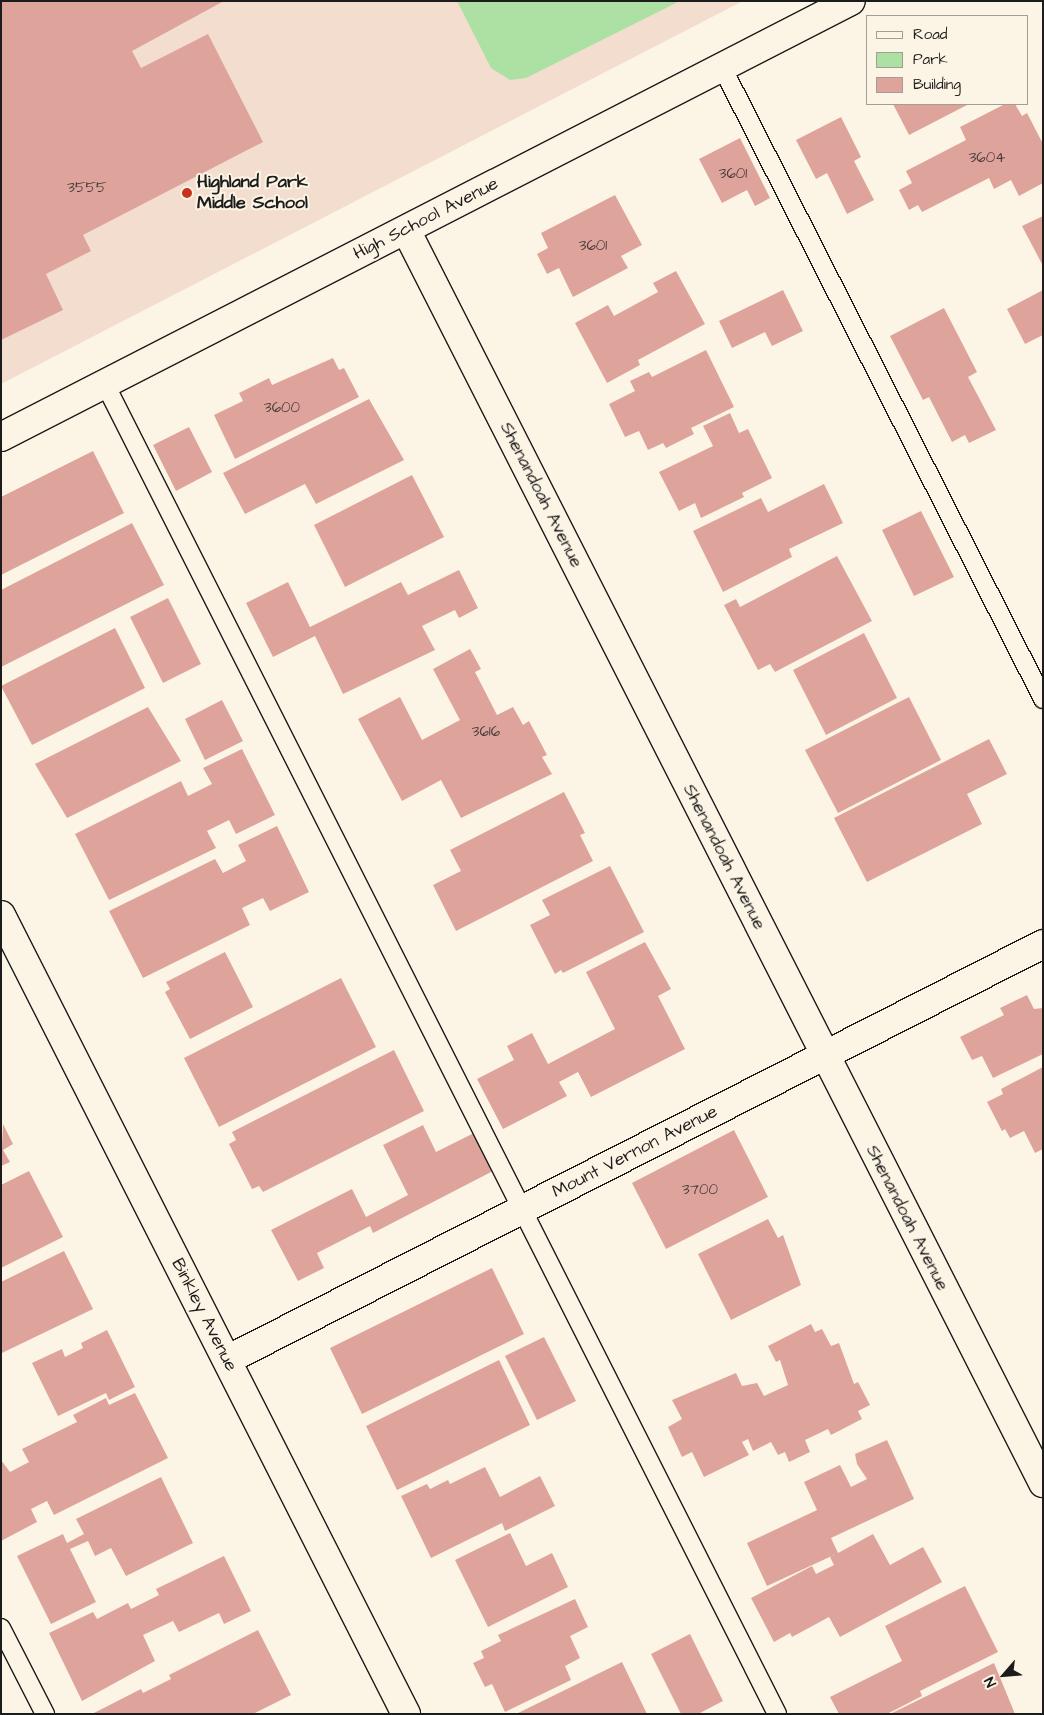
<!DOCTYPE html>
<html>
<head>
<meta charset="utf-8">
<style>
	body { margin:0 }
	#map { position:relative; width:1044px; height:1715px; overflow:hidden; background:#fcf5e5; font-family:"Architects Daughter",sans-serif }
	div>[style] { position:absolute }
	.built>* { inset:0; background:#f3ddcf }
	.green>* { inset:0; background:#ade1a3 }
	.building>* { inset:0; background:#dea49c }
	.roads { filter:drop-shadow(1px 0 #1c1c1c) drop-shadow(-1px 0 #1c1c1c) drop-shadow(0 1px #1c1c1c) drop-shadow(0 -1px #1c1c1c) }
	.lane>* { height:18px; margin:-9px; padding:0 9px; transform-origin:9px; border-radius:9px; background:#fcf5e5 }
	.street>* { height:28px; margin:-14px; padding:0 14px; transform-origin:14px; border-radius:14px; background:#fcf5e5 }
	.dots>* { width:14px; height:14px; translate:-50% -50%; box-sizing:border-box; border:2px solid #fcf5e5; border-radius:50% }
	span { translate:-50% -50%; white-space:nowrap; text-align:center; line-height:1.15; -webkit-text-stroke:4px #fcf5e5; paint-order:stroke }
	.number-label { font-size:15px; color:#4c3e3c }
	.number-label span { -webkit-text-stroke-width:0 }
	.poi-label { font-size:18px; color:#1c1c1c; font-weight:700 }
	.left { translate:0 -50%; text-align:left }
	.street-label { font-size:18px; color:#1c1c1c }
	.frame { position:absolute; inset:0; border:2px solid #1c1c1c; pointer-events:none }
	.legend { position:absolute; left:866px; top:15px; width:162px; height:90px; box-sizing:border-box; background:#fcf5e5; border:1px solid #a29e95; margin:0; padding:6px 9px; list-style:none; font-size:15px; color:#1c1c1c }
	.legend li { display:flex; align-items:center; gap:10px; height:25px }
	.legend b { width:25px; border:1px solid #a29e95 }
	.north { position:absolute; left:979px; top:1650px; width:50px; height:50px; -webkit-text-stroke:4px #fcf5e5; paint-order:stroke; rotate:243deg; font-size:14px; font-weight:700; line-height:20px; text-align:center; color:#1c1c1c }
	.north::after { content:''; display:block; margin:auto; width:18px; height:22px; background:#1c1c1c; clip-path:polygon(50% 0,100% 100%,50% 72%,0 100%) }
</style>
</head>
<body>
<div id="map">
	<div class="built">
		<div style="clip-path:polygon(1px 1px,743px 1px,1px 384px)"></div>
	</div>
	<div class="green">
		<div style="clip-path:polygon(457px 1px,680px 1px,526px 78px,510px 80px,491px 68px)"></div>
	</div>
	<div class="building">
		<div style="clip-path:polygon(1px 1px,224px 1px,132px 51px,141px 68px,208px 34px,263px 142px,83px 235px,91px 251px,46px 274px,63px 310px,1px 340px)"></div>
		<div style="clip-path:polygon(893px 104px,969px 104px,909px 135px)"></div>
		<div style="clip-path:polygon(1005px 104px,1015px 104px,1022px 116px,1027px 113px,1043px 144px,1043px 183px,1019px 196px,1011px 180px,994px 189px,989px 178px,922px 212px,918px 205px,909px 210px,899px 190px,912px 183px,906px 171px,966px 140px,960px 127px)"></div>
		<div style="clip-path:polygon(841px 117px,861px 157px,854px 161px,874px 200px,847px 214px,827px 173px,816px 179px,796px 140px)"></div>
		<div style="clip-path:polygon(740px 138px,770px 198px,755px 206px,747px 190px,722px 203px,699px 159px)"></div>
		<div style="clip-path:polygon(615px 195px,642px 245px,621px 256px,628px 268px,573px 297px,559px 268px,547px 274px,537px 254px,548px 248px,541px 233px)"></div>
		<div style="clip-path:polygon(1043px 216px,1043px 266px,1022px 226px)"></div>
		<div style="clip-path:polygon(676px 271px,705px 324px,638px 360px,640px 365px,607px 383px,575px 323px,608px 305px,614px 316px,658px 292px,653px 283px)"></div>
		<div style="clip-path:polygon(783px 290px,803px 331px,772px 346px,765px 332px,732px 348px,719px 321px)"></div>
		<div style="clip-path:polygon(1043px 290px,1043px 335px,1025px 344px,1007px 309px)"></div>
		<div style="clip-path:polygon(944px 308px,977px 372px,968px 377px,996px 430px,969px 443px,965px 435px,952px 442px,929px 397px,923px 400px,890px 336px)"></div>
		<div style="clip-path:polygon(706px 350px,734px 407px,691px 428px,694px 434px,666px 448px,663px 443px,648px 450px,639px 431px,625px 437px,609px 404px,635px 391px,630px 381px,649px 372px,652px 377px)"></div>
		<div style="clip-path:polygon(333px 358px,339px 370px,344px 368px,359px 397px,235px 459px,214px 415px,243px 401px,239px 393px,269px 378px,272px 385px)"></div>
		<div style="clip-path:polygon(369px 399px,404px 460px,316px 504px,305px 484px,245px 514px,223px 473px)"></div>
		<div style="clip-path:polygon(730px 413px,739px 433px,748px 429px,772px 478px,742px 493px,744px 497px,701px 518px,695px 503px,679px 511px,659px 472px,713px 446px,703px 426px)"></div>
		<div style="clip-path:polygon(189px 427px,212px 472px,176px 491px,153px 445px)"></div>
		<div style="clip-path:polygon(93px 451px,124px 513px,1px 575px,1px 497px)"></div>
		<div style="clip-path:polygon(412px 475px,444px 537px,345px 587px,314px 525px)"></div>
		<div style="clip-path:polygon(824px 484px,843px 523px,789px 549px,792px 557px,723px 592px,693px 531px,761px 498px,768px 512px)"></div>
		<div style="clip-path:polygon(921px 511px,954px 577px,914px 596px,882px 530px)"></div>
		<div style="clip-path:polygon(132px 523px,164px 585px,1px 667px,1px 590px)"></div>
		<div style="clip-path:polygon(837px 556px,872px 621px,775px 672px,770px 664px,758px 670px,724px 605px,736px 599px,740px 607px)"></div>
		<div style="clip-path:polygon(459px 570px,478px 608px,459px 618px,455px 610px,422px 626px,435px 650px,343px 694px,315px 636px,273px 657px,246px 603px,288px 582px,310px 627px,401px 582px,408px 595px)"></div>
		<div style="clip-path:polygon(168px 598px,201px 664px,163px 683px,130px 617px)"></div>
		<div style="clip-path:polygon(115px 628px,145px 688px,32px 745px,1px 686px)"></div>
		<div style="clip-path:polygon(864px 633px,897px 698px,826px 735px,793px 670px)"></div>
		<div style="clip-path:polygon(470px 649px,481px 669px,475px 672px,497px 715px,513px 707px,523px 725px,529px 721px,547px 755px,542px 757px,552px 774px,461px 818px,441px 780px,402px 801px,358px 719px,400px 697px,422px 740px,460px 720px,433px 669px)"></div>
		<div style="clip-path:polygon(909px 697px,941px 760px,838px 813px,805px 750px)"></div>
		<div style="clip-path:polygon(222px 700px,243px 741px,205px 760px,185px 719px)"></div>
		<div style="clip-path:polygon(148px 707px,181px 761px,67px 818px,35px 764px)"></div>
		<div style="clip-path:polygon(989px 739px,1007px 774px,967px 794px,982px 824px,867px 882px,834px 818px)"></div>
		<div style="clip-path:polygon(242px 749px,275px 815px,236px 834px,229px 820px,207px 831px,216px 848px,109px 900px,75px 834px,181px 781px,188px 796px,212px 784px,203px 768px)"></div>
		<div style="clip-path:polygon(564px 792px,585px 833px,580px 835px,593px 861px,456px 931px,433px 885px,461px 871px,450px 850px)"></div>
		<div style="clip-path:polygon(277px 826px,309px 892px,270px 911px,263px 898px,242px 908px,250px 925px,143px 978px,109px 911px,215px 859px,223px 873px,246px 861px,238px 845px)"></div>
		<div style="clip-path:polygon(610px 866px,644px 932px,563px 973px,561px 970px,555px 974px,530px 925px,550px 915px,542px 900px)"></div>
		<div style="clip-path:polygon(645px 942px,671px 989px,658px 996px,685px 1049px,591px 1097px,578px 1072px,559px 1082px,567px 1096px,503px 1129px,477px 1079px,514px 1060px,507px 1046px,532px 1033px,548px 1064px,615px 1029px,586px 972px)"></div>
		<div style="clip-path:polygon(225px 952px,253px 1007px,190px 1039px,165px 992px,170px 989px,166px 982px)"></div>
		<div style="clip-path:polygon(341px 978px,376px 1047px,219px 1127px,184px 1058px)"></div>
		<div style="clip-path:polygon(1027px 995px,1034px 1009px,1043px 1008px,1043px 1054px,993px 1078px,982px 1056px,972px 1060px,960px 1037px,1004px 1015px,1000px 1008px)"></div>
		<div style="clip-path:polygon(394px 1050px,424px 1111px,263px 1192px,259px 1186px,252px 1189px,229px 1144px,236px 1140px,232px 1132px)"></div>
		<div style="clip-path:polygon(1043px 1067px,1043px 1149px,1035px 1153px,1024px 1131px,1010px 1138px,1005px 1129px,1002px 1131px,987px 1102px,1003px 1094px,1001px 1089px)"></div>
		<div style="clip-path:polygon(3px 1124px,13px 1144px,3px 1150px,10px 1162px,1px 1166px)"></div>
		<div style="clip-path:polygon(423px 1125px,436px 1152px,474px 1133px,493px 1171px,373px 1233px,370px 1226px,317px 1253px,324px 1268px,298px 1281px,271px 1230px,352px 1189px,366px 1217px,408px 1195px,383px 1145px)"></div>
		<div style="clip-path:polygon(734px 1130px,768px 1197px,666px 1249px,632px 1183px)"></div>
		<div style="clip-path:polygon(29px 1171px,63px 1237px,1px 1268px,1px 1185px)"></div>
		<div style="clip-path:polygon(768px 1219px,778px 1238px,783px 1235px,801px 1285px,731px 1320px,698px 1254px)"></div>
		<div style="clip-path:polygon(64px 1251px,93px 1309px,2px 1353px,1px 1282px)"></div>
		<div style="clip-path:polygon(492px 1268px,524px 1334px,362px 1414px,330px 1348px)"></div>
		<div style="clip-path:polygon(811px 1324px,815px 1332px,822px 1329px,831px 1346px,839px 1343px,854px 1384px,858px 1382px,870px 1405px,858px 1411px,862px 1419px,831px 1435px,828px 1429px,805px 1440px,810px 1452px,789px 1462px,785px 1452px,778px 1455px,771px 1442px,753px 1451px,748px 1439px,742px 1442px,749px 1455px,704px 1477px,692px 1452px,682px 1457px,668px 1427px,682px 1419px,672px 1400px,736px 1373px,742px 1386px,757px 1383px,764px 1396px,788px 1385px,780px 1360px,776px 1362px,768px 1346px)"></div>
		<div style="clip-path:polygon(107px 1330px,135px 1387px,109px 1400px,106px 1393px,58px 1416px,32px 1363px,62px 1349px,65px 1357px,83px 1348px,81px 1343px)"></div>
		<div style="clip-path:polygon(544px 1337px,576px 1401px,537px 1420px,505px 1356px)"></div>
		<div style="clip-path:polygon(499px 1360px,530px 1425px,397px 1490px,366px 1426px)"></div>
		<div style="clip-path:polygon(135px 1393px,168px 1458px,54px 1515px,47px 1501px,31px 1509px,37px 1522px,1px 1541px,1px 1460px,10px 1472px,29px 1462px,22px 1449px,77px 1422px,73px 1415px,106px 1398px,109px 1405px)"></div>
		<div style="clip-path:polygon(887px 1440px,914px 1499px,831px 1538px,838px 1553px,873px 1534px,890px 1565px,923px 1547px,942px 1582px,840px 1637px,829px 1617px,792px 1637px,790px 1633px,774px 1642px,751px 1598px,812px 1566px,816px 1574px,834px 1565px,830px 1557px,836px 1554px,767px 1586px,747px 1543px,817px 1510px,804px 1482px,840px 1465px,851px 1487px,867px 1479px,857px 1464px,855px 1454px)"></div>
		<div style="clip-path:polygon(485px 1467px,500px 1497px,540px 1476px,555px 1506px,505px 1531px,502px 1523px,431px 1558px,401px 1496px,427px 1484px,430px 1489px,448px 1480px,450px 1484px)"></div>
		<div style="clip-path:polygon(161px 1477px,193px 1543px,126px 1576px,111px 1548px,95px 1556px,88px 1541px,70px 1549px,96px 1602px,51px 1624px,17px 1556px,63px 1534px,67px 1543px,84px 1534px,76px 1519px)"></div>
		<div style="clip-path:polygon(510px 1533px,526px 1566px,552px 1553px,568px 1587px,488px 1627px,455px 1560px)"></div>
		<div style="clip-path:polygon(224px 1556px,251px 1611px,224px 1624px,219px 1613px,179px 1632px,173px 1621px,143px 1635px,155px 1661px,82px 1701px,49px 1633px,93px 1612px,97px 1619px,128px 1603px,131px 1609px,159px 1595px,156px 1589px)"></div>
		<div style="clip-path:polygon(965px 1586px,998px 1652px,920px 1691px,922px 1696px,887px 1714px,839px 1714px,830px 1697px,902px 1661px,885px 1626px)"></div>
		<div style="clip-path:polygon(575px 1599px,588px 1627px,570px 1636px,580px 1658px,565px 1666px,571px 1680px,505px 1712px,492px 1684px,485px 1687px,473px 1663px,484px 1658px,481px 1651px,501px 1641px,498px 1635px)"></div>
		<div style="clip-path:polygon(258px 1630px,291px 1695px,253px 1714px,92px 1714px,141px 1689px,143px 1693px,171px 1679px,169px 1675px)"></div>
		<div style="clip-path:polygon(690px 1634px,723px 1701px,698px 1714px,681px 1714px,651px 1654px)"></div>
		<div style="clip-path:polygon(622px 1662px,647px 1714px,516px 1714px)"></div>
		<div style="clip-path:polygon(994px 1663px,1015px 1714px,890px 1714px)"></div>
	</div>
	<div class="roads">
		<div class="lane">
			<div style="left:722px;top:67px;width:709px;rotate:63.07deg"></div>
			<div style="left:105px;top:384px;width:1490px;rotate:63.19deg"></div>
			<div style="left:1px;top:1628px;width:97px;rotate:62.9deg"></div>
		</div>
		<div class="street">
			<div style="left:406px;top:230px;width:1406px;rotate:63.05deg"></div>
			<div style="left:1px;top:437px;width:955px;rotate:-27.16deg"></div>
			<div style="left:1px;top:915px;width:896px;rotate:63.12deg"></div>
			<div style="left:227px;top:1360px;width:916px;rotate:-27.01deg"></div>
		</div>
	</div>
	<div class="dots">
		<div style="left:187px;top:193px;background:#c8321e"></div>
	</div>
	<div class="number-label">
		<span style="left:987px;top:158px">3604</span>
		<span style="left:733px;top:174px">3601</span>
		<span style="left:87px;top:188px">3555</span>
		<span style="left:593px;top:246px">3601</span>
		<span style="left:282px;top:408px">3600</span>
		<span style="left:486px;top:732px">3616</span>
		<span style="left:700px;top:1190px">3700</span>
	</div>
	<div class="poi-label">
		<span class="left" style="left:197px;top:193px">Highland Park<br>Middle School</span>
	</div>
	<div class="street-label">
		<span style="left:426px;top:219px;rotate:-27deg">High School Avenue</span>
		<span style="left:541px;top:495px;rotate:63deg">Shenandoah Avenue</span>
		<span style="left:724px;top:857px;rotate:63deg">Shenandoah Avenue</span>
		<span style="left:635px;top:1152px;rotate:-27deg">Mount Vernon Avenue</span>
		<span style="left:907px;top:1218px;rotate:63deg">Shenandoah Avenue</span>
		<span style="left:204px;top:1315px;rotate:63deg">Binkley Avenue</span>
	</div>
	<div class="frame"></div>
	<ul class="legend">
	<li><b style="height:6px;background:#fcf5e5"></b>Road</li>
	<li><b style="height:14px;background:#ade1a3"></b>Park</li>
	<li><b style="height:14px;background:#dea49c"></b>Building</li>
	</ul>
	<div class="north">N</div>
</div>
</body>
</html>
